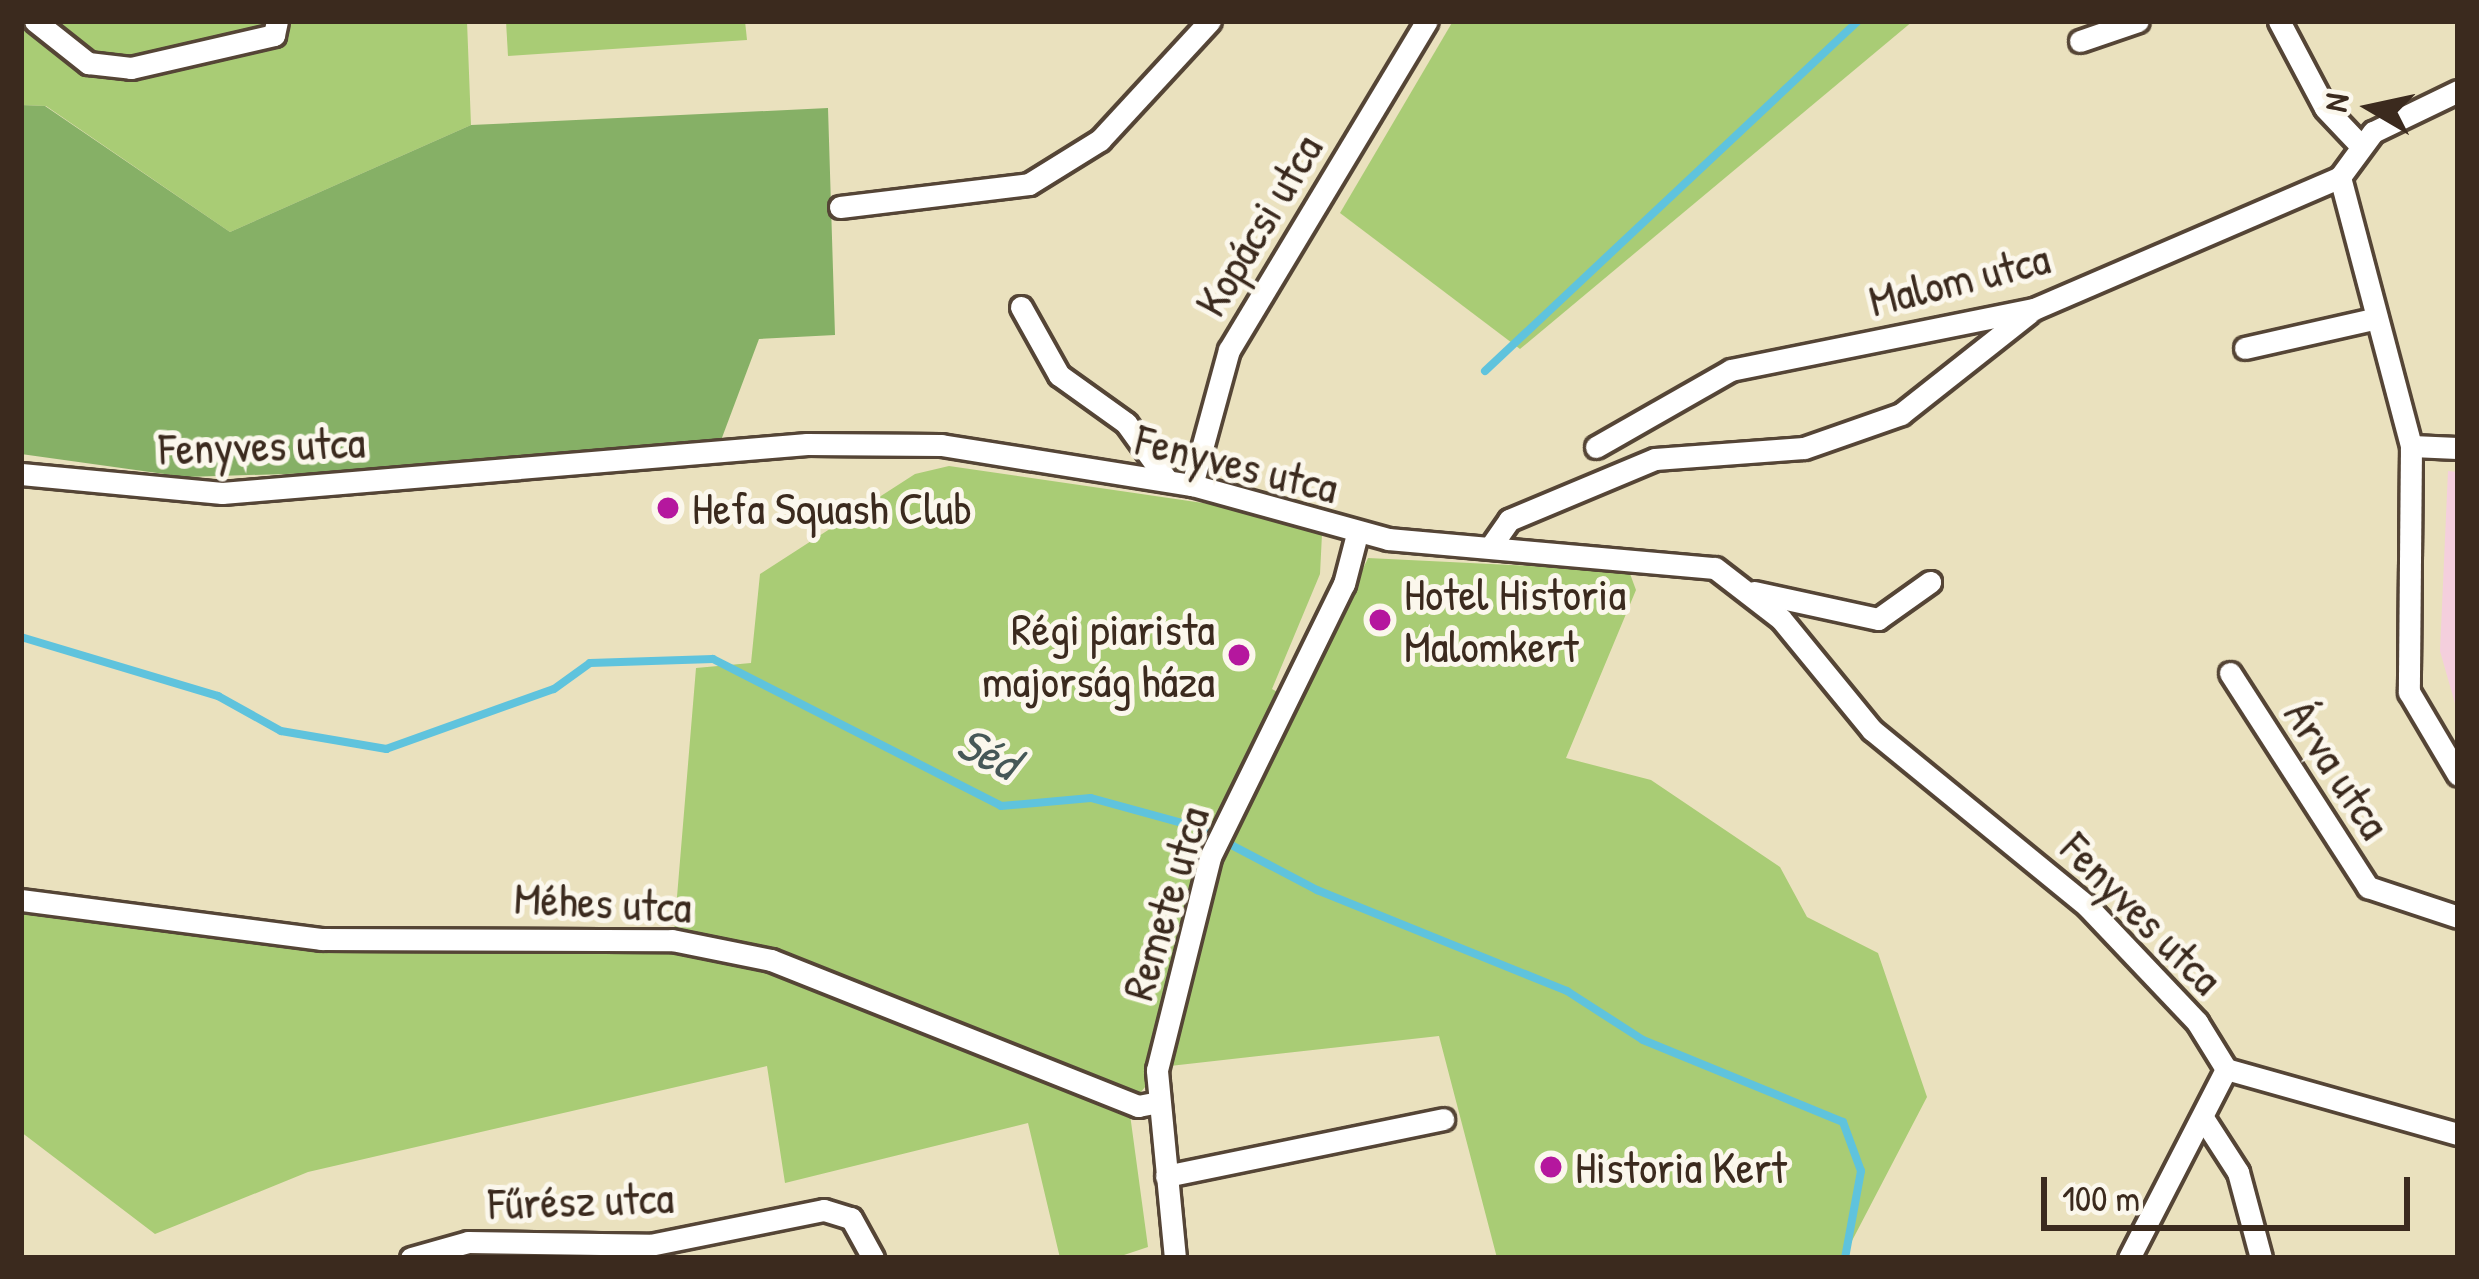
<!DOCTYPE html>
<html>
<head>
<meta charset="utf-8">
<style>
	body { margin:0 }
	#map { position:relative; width:2479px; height:1279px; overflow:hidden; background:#eae1be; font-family:"Patrick Hand",sans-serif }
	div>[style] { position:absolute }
	.built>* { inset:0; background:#f4cfdd }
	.green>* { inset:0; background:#a9cc75 }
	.forest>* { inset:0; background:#86b066 }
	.stream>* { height:8px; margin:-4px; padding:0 4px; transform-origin:4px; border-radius:4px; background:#5fc3dd }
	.roads { filter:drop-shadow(3px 0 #554536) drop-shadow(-3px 0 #554536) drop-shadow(0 3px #554536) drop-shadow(0 -3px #554536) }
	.street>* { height:21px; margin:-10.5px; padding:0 10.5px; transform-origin:10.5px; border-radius:10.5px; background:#fff }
	.dots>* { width:33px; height:33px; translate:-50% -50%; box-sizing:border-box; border:6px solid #fbf7ec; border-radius:50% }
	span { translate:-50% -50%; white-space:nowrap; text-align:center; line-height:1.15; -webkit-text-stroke:10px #fbf7ec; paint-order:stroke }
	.street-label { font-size:45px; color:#3b2a1e }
	.poi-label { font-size:45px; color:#3b2a1e }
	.left { translate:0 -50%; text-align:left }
	.right { translate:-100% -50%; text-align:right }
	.water-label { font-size:48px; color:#465857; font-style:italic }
	.frame { position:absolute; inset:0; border:24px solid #3b2a1e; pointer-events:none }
	.north { position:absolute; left:2311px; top:48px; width:120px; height:120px; -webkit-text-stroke:9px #fbf7ec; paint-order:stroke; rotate:279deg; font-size:33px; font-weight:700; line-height:48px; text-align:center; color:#3b2a1e }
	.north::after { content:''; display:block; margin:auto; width:42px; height:54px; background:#3b2a1e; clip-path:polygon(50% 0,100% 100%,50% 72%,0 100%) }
	.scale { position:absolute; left:2041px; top:1177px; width:369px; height:54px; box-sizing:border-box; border:6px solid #3b2a1e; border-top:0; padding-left:15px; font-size:36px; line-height:42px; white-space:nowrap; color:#3b2a1e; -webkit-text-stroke:9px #fbf7ec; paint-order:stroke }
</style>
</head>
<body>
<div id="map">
	<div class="built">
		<div style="clip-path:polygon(2448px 471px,2458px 472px,2458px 714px,2440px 651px)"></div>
	</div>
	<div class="green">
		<div style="clip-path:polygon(21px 21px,467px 21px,471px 125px,230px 232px,46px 106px,21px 105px)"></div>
		<div style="clip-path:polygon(506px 21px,745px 21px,747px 40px,508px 56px)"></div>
		<div style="clip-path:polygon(1453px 21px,1913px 21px,1520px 349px,1340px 213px)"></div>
		<div style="clip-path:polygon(949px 466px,1258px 511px,1322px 534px,1320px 574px,1272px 689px,1299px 704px,1368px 558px,1629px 571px,1636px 590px,1566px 758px,1651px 780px,1780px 867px,1807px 917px,1878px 953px,1927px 1097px,1843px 1258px,1497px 1258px,1439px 1036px,1161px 1067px,1129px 1107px,1148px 1247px,1115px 1258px,1060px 1258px,1028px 1123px,785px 1183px,767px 1066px,308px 1172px,155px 1234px,21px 1132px,21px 907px,330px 943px,674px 933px,696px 668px,751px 663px,760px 574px,915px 474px)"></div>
	</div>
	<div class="forest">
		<div style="clip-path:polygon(21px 105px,45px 106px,230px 232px,471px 125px,828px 108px,835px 335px,759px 339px,720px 443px,606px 464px,186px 477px,21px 454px)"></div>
	</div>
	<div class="stream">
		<div style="left:1485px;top:371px;width:511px;rotate:-43.18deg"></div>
		<div style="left:21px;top:637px;width:206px;rotate:16.7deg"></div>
		<div style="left:218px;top:696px;width:72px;rotate:29.1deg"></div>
		<div style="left:281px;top:731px;width:107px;rotate:9.7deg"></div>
		<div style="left:386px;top:749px;width:178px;rotate:-19.7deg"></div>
		<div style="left:554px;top:689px;width:44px;rotate:-35.8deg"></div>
		<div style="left:590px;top:663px;width:123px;rotate:-1.9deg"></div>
		<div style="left:713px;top:659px;width:323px;rotate:27deg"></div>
		<div style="left:1001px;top:806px;width:90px;rotate:-5.1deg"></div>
		<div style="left:1091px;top:798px;width:110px;rotate:15.3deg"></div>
		<div style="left:1197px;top:827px;width:136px;rotate:27.7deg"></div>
		<div style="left:1317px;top:890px;width:270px;rotate:22deg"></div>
		<div style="left:1567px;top:991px;width:90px;rotate:32.8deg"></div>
		<div style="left:1643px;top:1040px;width:216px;rotate:22.3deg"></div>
		<div style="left:1843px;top:1122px;width:52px;rotate:69.8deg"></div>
		<div style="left:1861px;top:1171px;width:88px;rotate:100.4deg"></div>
	</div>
	<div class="roads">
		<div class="street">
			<div style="left:35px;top:21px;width:68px;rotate:38.4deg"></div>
			<div style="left:88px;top:63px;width:43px;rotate:6.6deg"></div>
			<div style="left:131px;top:68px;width:147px;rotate:-13deg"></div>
			<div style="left:274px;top:35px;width:14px;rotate:-78deg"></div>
			<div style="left:2279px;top:21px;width:98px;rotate:62.1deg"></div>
			<div style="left:2325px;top:108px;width:51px;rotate:46.6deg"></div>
			<div style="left:2080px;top:41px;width:61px;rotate:-19deg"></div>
			<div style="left:2458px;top:91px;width:94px;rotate:154.2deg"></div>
			<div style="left:2373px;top:132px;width:56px;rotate:126.3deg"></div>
			<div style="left:2340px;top:177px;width:278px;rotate:75.2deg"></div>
			<div style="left:2411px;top:446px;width:246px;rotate:90.5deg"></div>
			<div style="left:2409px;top:692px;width:96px;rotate:59.4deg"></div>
			<div style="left:840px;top:207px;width:190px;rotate:-6.9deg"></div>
			<div style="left:1029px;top:184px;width:84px;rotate:-31.8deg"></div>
			<div style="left:1100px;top:140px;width:162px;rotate:-47.3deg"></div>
			<div style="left:1021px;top:307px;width:78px;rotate:60.8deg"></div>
			<div style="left:1059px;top:375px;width:82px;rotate:35.6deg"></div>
			<div style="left:1126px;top:423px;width:70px;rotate:54.3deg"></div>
			<div style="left:2245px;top:348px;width:131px;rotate:-12.8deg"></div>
			<div style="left:2411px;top:446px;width:47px;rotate:2.4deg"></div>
			<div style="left:1596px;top:447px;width:155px;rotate:-29.7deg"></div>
			<div style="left:1731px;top:370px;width:309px;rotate:-11.4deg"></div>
			<div style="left:2034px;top:309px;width:333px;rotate:-23.3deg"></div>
			<div style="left:21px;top:474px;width:202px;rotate:5.4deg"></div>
			<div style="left:222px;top:493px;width:587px;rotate:-4.79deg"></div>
			<div style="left:807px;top:444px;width:134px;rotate:0.4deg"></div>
			<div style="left:941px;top:445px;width:254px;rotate:9.1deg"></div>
			<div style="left:1192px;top:485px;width:203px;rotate:15.4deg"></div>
			<div style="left:1388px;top:539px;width:328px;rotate:5.1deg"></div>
			<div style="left:1715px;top:568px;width:83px;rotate:37.7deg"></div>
			<div style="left:1781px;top:619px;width:144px;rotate:50.7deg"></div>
			<div style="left:1872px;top:730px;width:278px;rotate:39.3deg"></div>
			<div style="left:2087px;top:906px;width:160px;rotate:46.5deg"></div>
			<div style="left:2197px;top:1022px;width:55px;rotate:58.3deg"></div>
			<div style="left:1192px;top:485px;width:140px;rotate:-74.7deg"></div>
			<div style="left:1229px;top:350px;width:384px;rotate:-59deg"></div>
			<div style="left:1491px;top:546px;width:32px;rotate:-55deg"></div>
			<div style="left:1509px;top:520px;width:158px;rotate:-22.7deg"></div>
			<div style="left:1655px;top:459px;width:149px;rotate:-4.2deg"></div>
			<div style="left:1804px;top:448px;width:103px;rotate:-19.3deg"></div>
			<div style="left:1901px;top:414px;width:163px;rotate:-38.3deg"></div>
			<div style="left:1754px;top:592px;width:127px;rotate:12.3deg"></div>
			<div style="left:1878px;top:619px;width:64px;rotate:-35.4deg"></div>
			<div style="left:2230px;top:673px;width:255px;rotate:57.2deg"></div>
			<div style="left:2368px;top:887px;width:95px;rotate:18.4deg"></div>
			<div style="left:21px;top:900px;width:303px;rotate:7.4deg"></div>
			<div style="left:321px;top:939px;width:351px;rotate:0.2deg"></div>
			<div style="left:672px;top:940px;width:101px;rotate:11.4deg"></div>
			<div style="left:771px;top:960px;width:395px;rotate:21.7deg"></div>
			<div style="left:1138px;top:1106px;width:16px;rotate:-11deg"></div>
			<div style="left:2226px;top:1069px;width:241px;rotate:15.7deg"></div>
			<div style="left:2205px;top:1121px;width:61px;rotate:57.1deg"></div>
			<div style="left:2238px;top:1172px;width:89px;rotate:75deg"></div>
			<div style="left:1166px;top:1176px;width:283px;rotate:-11.6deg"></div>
			<div style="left:411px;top:1258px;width:59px;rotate:-15.7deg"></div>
			<div style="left:468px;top:1242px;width:182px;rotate:0.9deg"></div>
			<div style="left:650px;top:1245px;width:177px;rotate:-11.4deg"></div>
			<div style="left:824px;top:1210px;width:28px;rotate:17deg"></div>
			<div style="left:851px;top:1218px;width:46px;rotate:61.2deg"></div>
			<div style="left:1175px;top:1258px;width:189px;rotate:-95.5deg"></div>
			<div style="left:1157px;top:1070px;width:219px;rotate:-76deg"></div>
			<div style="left:1210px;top:857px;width:304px;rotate:-63.9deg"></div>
			<div style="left:1344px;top:584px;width:52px;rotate:-75.4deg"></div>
			<div style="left:2129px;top:1258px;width:212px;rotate:-62.8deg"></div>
		</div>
	</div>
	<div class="dots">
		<div style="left:668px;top:508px;background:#b5179e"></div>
		<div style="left:1380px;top:620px;background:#b5179e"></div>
		<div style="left:1239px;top:655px;background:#b5179e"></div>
		<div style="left:1551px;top:1167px;background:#b5179e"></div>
	</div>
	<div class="street-label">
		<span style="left:1258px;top:225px;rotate:-59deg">Kopácsi utca</span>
		<span style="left:1959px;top:279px;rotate:-14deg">Malom utca</span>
		<span style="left:262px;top:445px;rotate:-2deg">Fenyves utca</span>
		<span style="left:1237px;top:463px;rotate:14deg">Fenyves utca</span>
		<span style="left:2338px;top:769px;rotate:57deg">Árva utca</span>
		<span style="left:603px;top:902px;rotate:3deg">Méhes utca</span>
		<span style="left:1165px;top:903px;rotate:-73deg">Remete utca</span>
		<span style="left:2142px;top:913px;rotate:45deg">Fenyves utca</span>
		<span style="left:581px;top:1200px;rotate:-2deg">Fűrész utca</span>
	</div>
	<div class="poi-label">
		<span class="left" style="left:692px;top:508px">Hefa Squash Club</span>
		<span class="left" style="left:1404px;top:620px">Hotel Historia<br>Malomkert</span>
		<span class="right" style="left:1215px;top:655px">Régi piarista<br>majorság háza</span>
		<span class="left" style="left:1575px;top:1167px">Historia Kert</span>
	</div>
	<div class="water-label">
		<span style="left:988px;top:752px;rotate:26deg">Séd</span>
	</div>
	<div class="frame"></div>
	<div class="north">N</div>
	<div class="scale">100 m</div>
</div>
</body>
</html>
